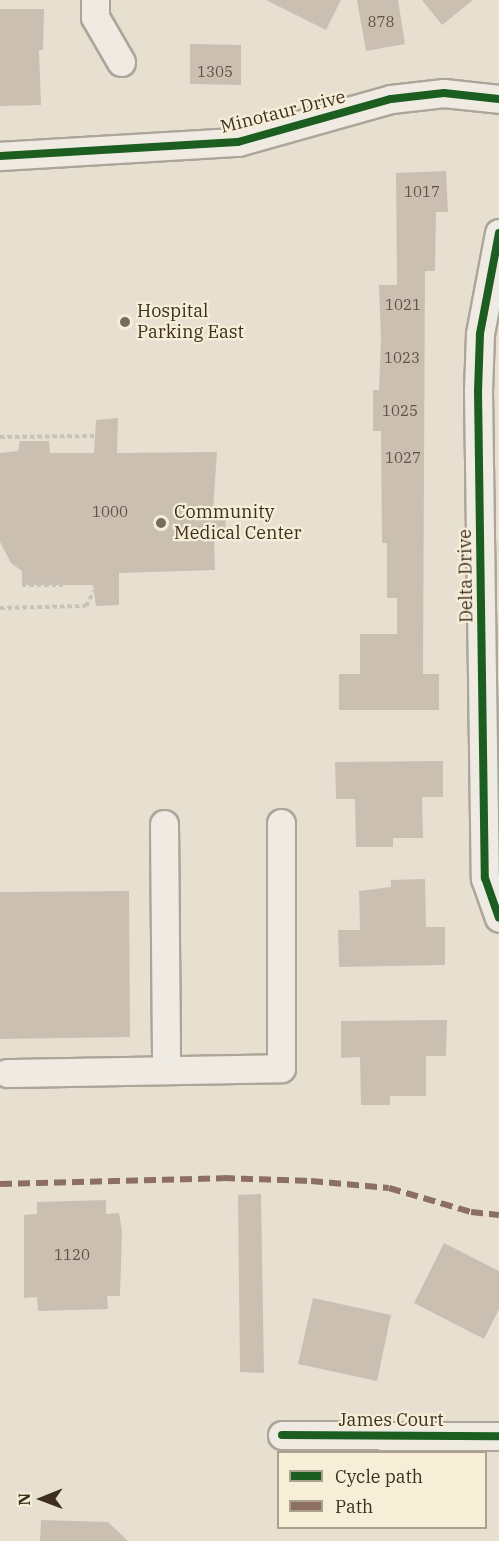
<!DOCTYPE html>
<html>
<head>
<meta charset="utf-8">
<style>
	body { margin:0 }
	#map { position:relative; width:499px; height:1541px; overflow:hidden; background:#e7e0d1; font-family:"IBM Plex Serif",serif }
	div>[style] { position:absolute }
	.building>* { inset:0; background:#cbbfb2 }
	.path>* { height:4px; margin-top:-2px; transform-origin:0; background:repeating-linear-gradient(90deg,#c8c2b9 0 4.5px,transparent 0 7.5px) }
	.roads { filter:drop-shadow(2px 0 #ada599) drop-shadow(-2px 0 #ada599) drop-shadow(0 2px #ada599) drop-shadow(0 -2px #ada599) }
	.minor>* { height:27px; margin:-13.5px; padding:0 13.5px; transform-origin:13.5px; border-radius:13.5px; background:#efebe3 }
	.quiet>* { height:6px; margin-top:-3px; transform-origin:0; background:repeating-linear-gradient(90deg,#8d6e63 0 12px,transparent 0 18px) }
	.cycleway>* { height:8px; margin:-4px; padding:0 4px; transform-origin:4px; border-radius:4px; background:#1b5e20 }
	.dots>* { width:16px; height:16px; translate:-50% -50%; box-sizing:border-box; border:3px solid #f7eed8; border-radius:50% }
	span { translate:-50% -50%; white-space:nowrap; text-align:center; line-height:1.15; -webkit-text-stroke:4.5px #f7eed8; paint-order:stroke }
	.number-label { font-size:15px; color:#605244 }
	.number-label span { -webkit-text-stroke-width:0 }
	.street-label { font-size:18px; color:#3d2e20 }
	.poi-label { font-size:18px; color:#3d2e20 }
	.left { translate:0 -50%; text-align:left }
	.legend { position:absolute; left:277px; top:1451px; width:210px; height:78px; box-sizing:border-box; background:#f7eed8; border:2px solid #ada18e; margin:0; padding:8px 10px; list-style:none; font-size:18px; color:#3d2e20 }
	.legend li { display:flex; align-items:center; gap:12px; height:30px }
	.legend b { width:30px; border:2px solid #ada18e }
	.north { position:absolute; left:12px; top:1469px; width:60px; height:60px; -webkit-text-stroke:4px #f7eed8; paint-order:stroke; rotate:269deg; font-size:16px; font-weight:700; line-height:24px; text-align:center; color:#3d2e20 }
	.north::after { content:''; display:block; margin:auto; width:21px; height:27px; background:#3d2e20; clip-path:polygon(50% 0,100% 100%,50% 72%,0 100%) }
</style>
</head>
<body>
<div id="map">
	<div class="building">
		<div style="clip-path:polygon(266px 0,341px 0,326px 30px)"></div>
		<div style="clip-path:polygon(357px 0,398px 0,405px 44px,366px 51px)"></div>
		<div style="clip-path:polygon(422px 0,473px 0,442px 25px)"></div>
		<div style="clip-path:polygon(0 9px,44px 9px,43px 50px,39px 50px,41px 105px,0 106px)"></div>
		<div style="clip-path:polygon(190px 44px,241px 45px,241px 85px,190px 84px)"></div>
		<div style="clip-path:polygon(446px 171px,448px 212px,436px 212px,435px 271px,425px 271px,423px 674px,439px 674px,439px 710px,339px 710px,339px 674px,360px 674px,360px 634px,397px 634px,397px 598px,387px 598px,387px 543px,382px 543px,381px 431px,373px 431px,373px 390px,379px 390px,381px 339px,379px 285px,397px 285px,396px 173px)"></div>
		<div style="clip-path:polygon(118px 418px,117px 453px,217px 452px,213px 511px,226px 512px,225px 539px,214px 541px,215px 570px,119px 573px,119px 605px,96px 606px,93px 585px,22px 585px,22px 571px,11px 563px,0 542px,0 453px,18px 451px,20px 441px,49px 441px,50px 453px,94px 453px,96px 420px)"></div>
		<div style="clip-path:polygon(443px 761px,443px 797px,422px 797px,423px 838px,393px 838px,393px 847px,356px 847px,355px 799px,336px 799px,335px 762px)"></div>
		<div style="clip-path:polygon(425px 879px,426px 927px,445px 927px,445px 965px,339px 967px,338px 930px,360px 930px,359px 891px,391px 887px,391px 880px)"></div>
		<div style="clip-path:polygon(129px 891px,130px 1037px,0 1039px,0 892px)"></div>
		<div style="clip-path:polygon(447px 1020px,446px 1056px,426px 1056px,426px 1096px,390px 1096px,390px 1105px,361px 1105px,360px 1057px,341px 1058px,341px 1021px)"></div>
		<div style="clip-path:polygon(261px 1194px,264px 1373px,240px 1372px,238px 1195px)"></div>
		<div style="clip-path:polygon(106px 1200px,106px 1214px,119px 1213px,122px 1231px,120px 1296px,107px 1296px,108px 1309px,38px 1311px,37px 1297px,24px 1298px,24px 1215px,37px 1214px,37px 1202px)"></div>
		<div style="clip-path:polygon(444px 1243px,499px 1271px,499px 1309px,484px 1339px,414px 1303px)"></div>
		<div style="clip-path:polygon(313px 1298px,391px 1315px,377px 1381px,298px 1364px)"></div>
		<div style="clip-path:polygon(41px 1520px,108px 1522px,128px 1541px,40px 1541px)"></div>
	</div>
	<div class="path">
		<div style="left:0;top:437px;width:94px;rotate:-0.6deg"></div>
		<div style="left:22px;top:585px;width:41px"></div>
		<div style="left:0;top:608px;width:86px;rotate:-1.3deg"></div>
		<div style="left:86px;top:606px;width:17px;rotate:-62deg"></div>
	</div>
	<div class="roads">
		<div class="minor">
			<div style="left:95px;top:0;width:17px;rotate:90deg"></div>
			<div style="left:95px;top:17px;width:52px;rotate:60deg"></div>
			<div style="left:0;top:156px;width:238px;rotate:-3.4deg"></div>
			<div style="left:238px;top:142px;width:159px;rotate:-15.7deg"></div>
			<div style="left:391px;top:99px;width:53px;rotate:-6.5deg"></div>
			<div style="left:444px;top:93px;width:55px;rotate:6.2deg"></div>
			<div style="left:499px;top:233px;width:103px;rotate:100.7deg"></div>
			<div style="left:480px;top:334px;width:57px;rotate:92deg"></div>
			<div style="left:478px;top:391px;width:487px;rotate:89.2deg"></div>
			<div style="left:485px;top:878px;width:42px;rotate:70.7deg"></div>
			<div style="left:164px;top:824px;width:246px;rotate:89.5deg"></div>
			<div style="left:7px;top:1073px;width:274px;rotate:-1deg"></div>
			<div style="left:281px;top:1068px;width:245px;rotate:-90deg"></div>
			<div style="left:282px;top:1435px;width:217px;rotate:0.3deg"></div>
		</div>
	</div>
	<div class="quiet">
		<div style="left:0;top:1184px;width:223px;rotate:-1.5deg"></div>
		<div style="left:223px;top:1178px;width:88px;rotate:2deg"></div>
		<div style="left:311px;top:1181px;width:78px;rotate:5.1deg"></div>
		<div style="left:389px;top:1188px;width:85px;rotate:16.3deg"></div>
		<div style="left:471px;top:1212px;width:28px;rotate:6deg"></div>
	</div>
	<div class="cycleway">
		<div style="left:0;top:156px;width:238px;rotate:-3.4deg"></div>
		<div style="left:238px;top:142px;width:159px;rotate:-15.7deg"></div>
		<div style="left:391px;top:99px;width:53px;rotate:-6.5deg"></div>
		<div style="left:444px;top:93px;width:55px;rotate:6.2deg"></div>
		<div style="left:499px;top:233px;width:103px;rotate:100.7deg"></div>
		<div style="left:480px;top:334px;width:57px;rotate:92deg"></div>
		<div style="left:478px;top:391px;width:487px;rotate:89.2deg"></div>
		<div style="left:485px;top:878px;width:42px;rotate:70.7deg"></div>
		<div style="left:282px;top:1435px;width:217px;rotate:0.3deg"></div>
	</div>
	<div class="dots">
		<div style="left:125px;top:322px;background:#786c5e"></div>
		<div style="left:161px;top:523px;background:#786c5e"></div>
	</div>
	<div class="number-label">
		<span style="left:381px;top:22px">878</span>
		<span style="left:215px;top:72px">1305</span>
		<span style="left:422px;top:192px">1017</span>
		<span style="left:403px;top:305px">1021</span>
		<span style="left:402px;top:358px">1023</span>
		<span style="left:400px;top:411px">1025</span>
		<span style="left:403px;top:458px">1027</span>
		<span style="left:110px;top:512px">1000</span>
		<span style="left:72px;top:1255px">1120</span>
	</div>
	<div class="street-label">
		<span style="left:283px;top:112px;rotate:-14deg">Minotaur Drive</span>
		<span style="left:466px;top:576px;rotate:-91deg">Delta Drive</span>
		<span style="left:391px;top:1420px">James Court</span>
	</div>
	<div class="poi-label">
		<span class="left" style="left:137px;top:322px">Hospital<br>Parking East</span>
		<span class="left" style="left:174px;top:523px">Community<br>Medical Center</span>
	</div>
	<ul class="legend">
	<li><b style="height:8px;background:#1b5e20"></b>Cycle path</li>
	<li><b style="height:8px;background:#8d6e63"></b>Path</li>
	</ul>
	<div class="north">N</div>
</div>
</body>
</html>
